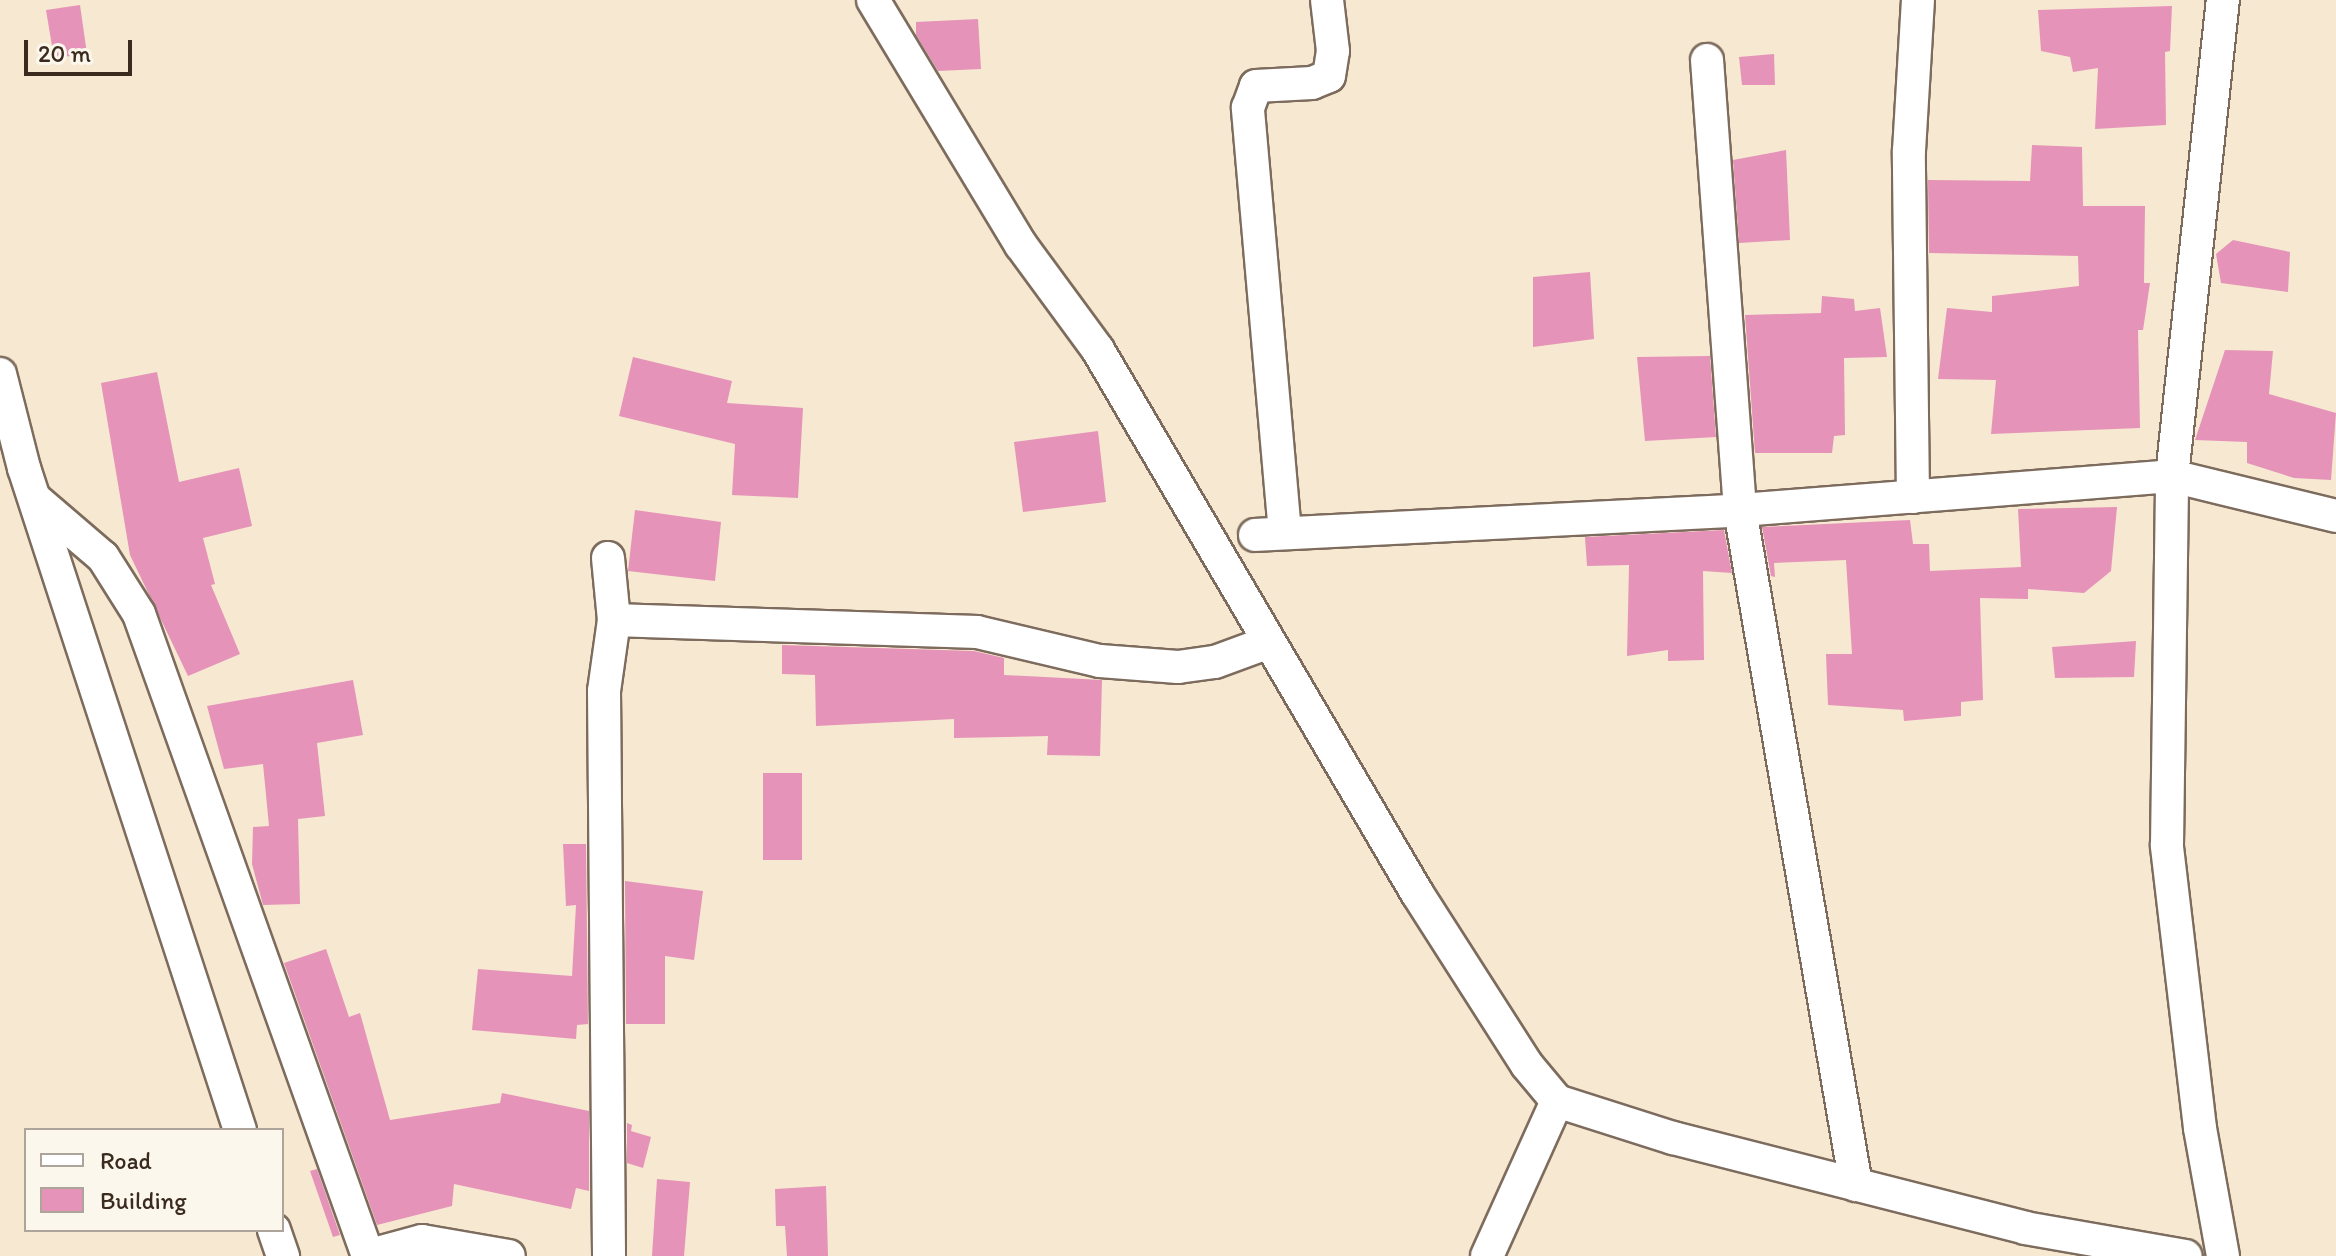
<!DOCTYPE html>
<html>
<head>
<meta charset="utf-8">
<style>
	body { margin:0 }
	#map { position:relative; width:2336px; height:1256px; overflow:hidden; background:#f7e8d1; font-family:Itim,sans-serif }
	div>[style] { position:absolute }
	.building>* { inset:0; background:#e593b8 }
	.roads { filter:drop-shadow(2px 0 #7d6c5d) drop-shadow(-2px 0 #7d6c5d) drop-shadow(0 2px #7d6c5d) drop-shadow(0 -2px #7d6c5d) }
	.minor>* { height:32px; margin:-16px; padding:0 16px; transform-origin:16px; border-radius:16px; background:#fff }
	span { translate:-50% -50%; white-space:nowrap; text-align:center; line-height:1.15; -webkit-text-stroke:6px #fbf7ec; paint-order:stroke }
	.legend { position:absolute; left:24px; top:1128px; width:260px; height:104px; box-sizing:border-box; background:#fbf7ec; border:2px solid #aea59a; margin:0; padding:10px 14px; list-style:none; font-size:24px; color:#3b2a1e }
	.legend li { display:flex; align-items:center; gap:16px; height:40px }
	.legend b { width:40px; border:2px solid #aea59a }
	.scale { position:absolute; left:24px; top:40px; width:108px; height:36px; box-sizing:border-box; border:4px solid #3b2a1e; border-top:0; padding-left:10px; font-size:24px; line-height:28px; white-space:nowrap; color:#3b2a1e; -webkit-text-stroke:6px #fbf7ec; paint-order:stroke }
</style>
</head>
<body>
<div id="map">
	<div class="building">
		<div style="clip-path:polygon(80px 5px,87px 54px,54px 58px,46px 10px)"></div>
		<div style="clip-path:polygon(2172px 6px,2170px 51px,2165px 52px,2166px 125px,2095px 129px,2098px 68px,2073px 72px,2070px 57px,2041px 51px,2038px 10px)"></div>
		<div style="clip-path:polygon(978px 19px,981px 69px,938px 71px,916px 35px,916px 22px)"></div>
		<div style="clip-path:polygon(1774px 54px,1775px 85px,1742px 85px,1739px 57px)"></div>
		<div style="clip-path:polygon(2032px 145px,2082px 147px,2083px 206px,2145px 206px,2144px 283px,2150px 283px,2143px 330px,2138px 330px,2140px 428px,1991px 434px,1996px 380px,1938px 379px,1947px 308px,1992px 312px,1992px 296px,2079px 286px,2078px 256px,1929px 253px,1928px 180px,2030px 181px)"></div>
		<div style="clip-path:polygon(1786px 150px,1790px 240px,1739px 243px,1733px 160px)"></div>
		<div style="clip-path:polygon(2233px 240px,2290px 252px,2288px 292px,2221px 283px,2216px 254px)"></div>
		<div style="clip-path:polygon(1590px 272px,1594px 339px,1533px 347px,1533px 277px)"></div>
		<div style="clip-path:polygon(1822px 296px,1854px 299px,1855px 311px,1880px 308px,1887px 357px,1844px 358px,1845px 435px,1834px 436px,1832px 453px,1755px 453px,1745px 315px,1821px 313px)"></div>
		<div style="clip-path:polygon(2225px 350px,2273px 351px,2269px 394px,2336px 413px,2331px 480px,2294px 478px,2247px 463px,2247px 442px,2195px 440px)"></div>
		<div style="clip-path:polygon(1710px 356px,1716px 437px,1645px 441px,1637px 357px)"></div>
		<div style="clip-path:polygon(633px 357px,732px 381px,727px 403px,803px 408px,798px 498px,732px 495px,735px 444px,619px 416px)"></div>
		<div style="clip-path:polygon(157px 372px,179px 482px,239px 468px,252px 526px,203px 538px,215px 584px,211px 585px,240px 654px,188px 676px,130px 555px,101px 383px)"></div>
		<div style="clip-path:polygon(1098px 431px,1106px 502px,1023px 512px,1014px 442px)"></div>
		<div style="clip-path:polygon(2117px 507px,2111px 571px,2084px 593px,2028px 589px,2028px 599px,1980px 598px,1983px 700px,1961px 702px,1961px 716px,1904px 721px,1903px 710px,1828px 705px,1826px 654px,1852px 654px,1846px 560px,1774px 563px,1775px 577px,1771px 576px,1762px 527px,1910px 520px,1913px 544px,1929px 544px,1930px 571px,2021px 567px,2018px 509px)"></div>
		<div style="clip-path:polygon(635px 510px,721px 522px,715px 581px,628px 571px)"></div>
		<div style="clip-path:polygon(1724px 530px,1732px 573px,1703px 571px,1704px 660px,1668px 661px,1668px 650px,1627px 656px,1629px 565px,1587px 566px,1585px 537px)"></div>
		<div style="clip-path:polygon(2136px 641px,2134px 677px,2055px 678px,2052px 647px)"></div>
		<div style="clip-path:polygon(782px 645px,974px 651px,1004px 658px,1004px 675px,1102px 680px,1100px 756px,1047px 755px,1048px 736px,954px 738px,954px 719px,816px 726px,815px 675px,782px 674px)"></div>
		<div style="clip-path:polygon(353px 680px,363px 735px,317px 743px,325px 816px,298px 819px,300px 904px,263px 905px,252px 864px,253px 827px,269px 826px,263px 764px,224px 769px,207px 706px)"></div>
		<div style="clip-path:polygon(763px 773px,802px 773px,802px 860px,763px 860px)"></div>
		<div style="clip-path:polygon(563px 844px,586px 844px,588px 1024px,577px 1025px,576px 1039px,472px 1030px,478px 969px,572px 976px,576px 905px,566px 906px)"></div>
		<div style="clip-path:polygon(625px 881px,703px 891px,694px 960px,665px 956px,665px 1024px,626px 1024px)"></div>
		<div style="clip-path:polygon(326px 949px,349px 1017px,360px 1013px,390px 1120px,500px 1103px,502px 1093px,589px 1111px,589px 1191px,576px 1188px,571px 1209px,454px 1184px,452px 1206px,377px 1225px,284px 963px)"></div>
		<div style="clip-path:polygon(627px 1123px,632px 1125px,631px 1131px,651px 1137px,643px 1168px,627px 1163px)"></div>
		<div style="clip-path:polygon(317px 1169px,340px 1235px,333px 1237px,310px 1171px)"></div>
		<div style="clip-path:polygon(657px 1179px,690px 1182px,684px 1256px,652px 1256px)"></div>
		<div style="clip-path:polygon(826px 1186px,828px 1256px,787px 1256px,785px 1226px,776px 1226px,775px 1189px)"></div>
	</div>
	<div class="roads">
		<div class="minor">
			<div style="left:873px;top:0;width:286px;rotate:58.9deg"></div>
			<div style="left:1021px;top:245px;width:130px;rotate:53.7deg"></div>
			<div style="left:1098px;top:350px;width:630px;rotate:59.57deg"></div>
			<div style="left:1417px;top:893px;width:204px;rotate:57.4deg"></div>
			<div style="left:1527px;top:1065px;width:47px;rotate:50.2deg"></div>
			<div style="left:1557px;top:1101px;width:122px;rotate:17.7deg"></div>
			<div style="left:1673px;top:1138px;width:363px;rotate:14.3deg"></div>
			<div style="left:2025px;top:1228px;width:163px;rotate:9.9deg"></div>
			<div style="left:1707px;top:60px;width:451px;rotate:85.8deg"></div>
			<div style="left:1740px;top:510px;width:685px;rotate:80.25deg"></div>
			<div style="left:0;top:374px;width:97px;rotate:75.7deg"></div>
			<div style="left:24px;top:468px;width:696px;rotate:71.93deg"></div>
			<div style="left:1913px;top:497px;width:346px;rotate:-90.7deg"></div>
			<div style="left:1909px;top:151px;width:151px;rotate:-86.6deg"></div>
			<div style="left:35px;top:499px;width:89px;rotate:40.5deg"></div>
			<div style="left:103px;top:557px;width:67px;rotate:57.7deg"></div>
			<div style="left:139px;top:614px;width:682px;rotate:70.37deg"></div>
			<div style="left:1285px;top:533px;width:427px;rotate:-95deg"></div>
			<div style="left:1248px;top:108px;width:23px;rotate:-70deg"></div>
			<div style="left:1256px;top:86px;width:56px;rotate:-3.1deg"></div>
			<div style="left:1312px;top:83px;width:18px;rotate:-22deg"></div>
			<div style="left:1329px;top:76px;width:25px;rotate:-81deg"></div>
			<div style="left:1333px;top:51px;width:51px;rotate:-96.7deg"></div>
			<div style="left:1255px;top:535px;width:474px;rotate:-2.9deg"></div>
			<div style="left:1728px;top:511px;width:445px;rotate:-4.5deg"></div>
			<div style="left:2172px;top:476px;width:169px;rotate:13.7deg"></div>
			<div style="left:608px;top:558px;width:62px;rotate:84.5deg"></div>
			<div style="left:614px;top:620px;width:72px;rotate:98deg"></div>
			<div style="left:604px;top:691px;width:565px;rotate:89.49deg"></div>
			<div style="left:614px;top:620px;width:363px;rotate:1.9deg"></div>
			<div style="left:977px;top:632px;width:126px;rotate:13.3deg"></div>
			<div style="left:1100px;top:661px;width:78px;rotate:4.4deg"></div>
			<div style="left:1178px;top:667px;width:37px;rotate:-8deg"></div>
			<div style="left:1215px;top:662px;width:55px;rotate:-20.1deg"></div>
			<div style="left:274px;top:1230px;width:28px;rotate:71deg"></div>
			<div style="left:367px;top:1256px;width:57px;rotate:-15.3deg"></div>
			<div style="left:422px;top:1241px;width:88px;rotate:9.8deg"></div>
			<div style="left:1487px;top:1256px;width:170px;rotate:-65.7deg"></div>
			<div style="left:2223px;top:1256px;width:130px;rotate:-100.2deg"></div>
			<div style="left:2200px;top:1128px;width:285px;rotate:-96.7deg"></div>
			<div style="left:2167px;top:845px;width:369px;rotate:-89.2deg"></div>
			<div style="left:2172px;top:476px;width:479px;rotate:-83.9deg"></div>
		</div>
	</div>
	<ul class="legend">
	<li><b style="height:10px;background:#fff"></b>Road</li>
	<li><b style="height:22px;background:#e593b8"></b>Building</li>
	</ul>
	<div class="scale">20 m</div>
</div>
</body>
</html>
